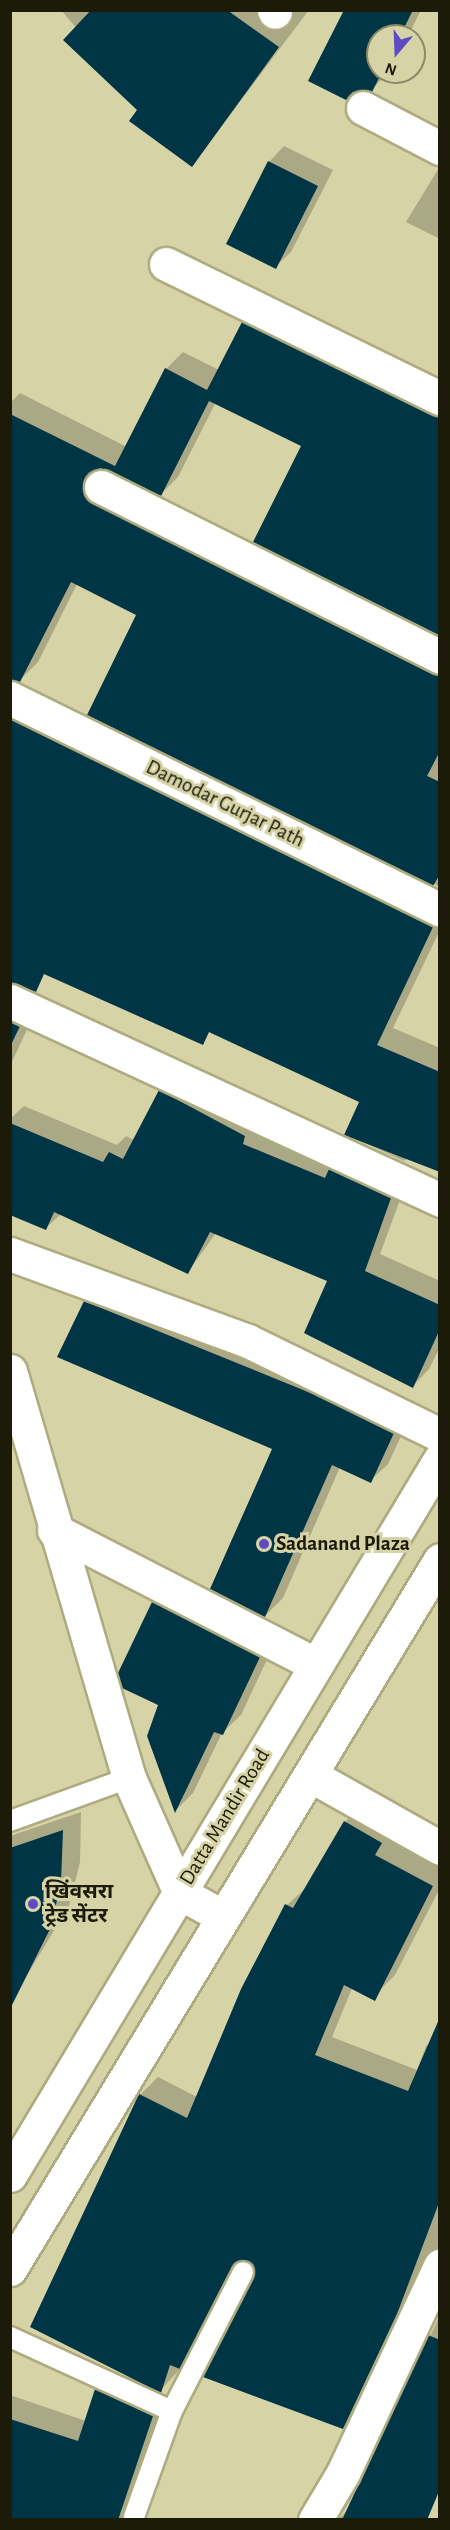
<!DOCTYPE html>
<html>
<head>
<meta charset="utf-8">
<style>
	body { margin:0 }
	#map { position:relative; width:450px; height:2530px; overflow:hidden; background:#d6d3a7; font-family:"Alegreya Sans","Noto Sans Devanagari",sans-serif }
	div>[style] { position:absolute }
	.shadow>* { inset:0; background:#0003 }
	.building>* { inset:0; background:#003545 }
	.roads { filter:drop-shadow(2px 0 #aeab80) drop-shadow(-2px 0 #aeab80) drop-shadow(0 2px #aeab80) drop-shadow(0 -2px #aeab80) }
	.lane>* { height:20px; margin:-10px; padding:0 10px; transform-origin:10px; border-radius:10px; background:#fff }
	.street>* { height:33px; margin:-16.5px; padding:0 16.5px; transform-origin:16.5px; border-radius:16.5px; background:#fff }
	.secondary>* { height:33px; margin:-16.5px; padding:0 16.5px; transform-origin:16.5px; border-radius:16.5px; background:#fff }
	.dots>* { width:16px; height:16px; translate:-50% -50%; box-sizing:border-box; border:3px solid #d6d3a7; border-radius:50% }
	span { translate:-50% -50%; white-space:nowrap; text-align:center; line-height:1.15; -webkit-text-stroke:6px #d6d3a7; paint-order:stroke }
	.street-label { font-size:21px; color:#1c1a09 }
	.poi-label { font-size:21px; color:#1c1a09; font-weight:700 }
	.left { translate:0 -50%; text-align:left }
	.frame { position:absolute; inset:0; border:12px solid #1c1a09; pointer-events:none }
	.north { position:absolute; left:366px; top:24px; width:60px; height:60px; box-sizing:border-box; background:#d6d3a7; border:2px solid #8c8968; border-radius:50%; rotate:199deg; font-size:16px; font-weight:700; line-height:24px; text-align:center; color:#1c1a09 }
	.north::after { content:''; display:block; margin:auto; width:21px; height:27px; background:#5e4bc4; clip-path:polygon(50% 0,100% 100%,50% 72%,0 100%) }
</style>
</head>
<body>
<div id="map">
	<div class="shadow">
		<div style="clip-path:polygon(61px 10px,309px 10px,192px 165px)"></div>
		<div style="clip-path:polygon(346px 10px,421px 10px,408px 36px,378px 36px,378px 72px,389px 72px,371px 90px)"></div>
		<div style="clip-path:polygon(284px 146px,333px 170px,291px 252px,275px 267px,269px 162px)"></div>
		<div style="clip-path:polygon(440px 166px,440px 239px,406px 222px)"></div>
		<div style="clip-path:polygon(260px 306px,440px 393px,440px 634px,303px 446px,216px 402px,178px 477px,161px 494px,101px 467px,102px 481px,440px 652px,440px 887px,89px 714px,138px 614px,77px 584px,38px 662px,21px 679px,10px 674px,10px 403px,20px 393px,127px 447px,166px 369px,183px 352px,219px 370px,243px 323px)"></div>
		<div style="clip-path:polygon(29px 703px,440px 905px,440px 930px,393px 1028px,440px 1048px,440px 1165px,408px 1157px,404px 1161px,346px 1134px,361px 1101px,10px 942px,12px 720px)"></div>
		<div style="clip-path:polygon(10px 992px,37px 1008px,10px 1066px)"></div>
		<div style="clip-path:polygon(176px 1075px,407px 1181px,380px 1254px,440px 1281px,440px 1347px,429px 1369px,413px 1386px,329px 1280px,216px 1233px,188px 1272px,61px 1214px,46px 1228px,10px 1214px,10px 1119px,24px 1106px,117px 1145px,126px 1136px,134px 1140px,160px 1091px)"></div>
		<div style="clip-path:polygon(103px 1285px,411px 1415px,388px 1464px,370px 1481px,340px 1467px,283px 1598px,265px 1616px,274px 1449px,85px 1303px)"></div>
		<div style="clip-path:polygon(172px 1584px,277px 1638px,241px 1715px,222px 1733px,193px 1793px,176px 1810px,160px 1704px,120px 1674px,154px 1603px)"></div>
		<div style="clip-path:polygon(363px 1804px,440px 1863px,440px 1888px,395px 1975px,377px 1993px,353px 1986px,332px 2037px,417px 2070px,426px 2046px,440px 2033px,440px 2246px,361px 2409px,343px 2427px,249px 2259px,242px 2261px,198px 2349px,159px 2392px,170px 2398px,129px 2520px,10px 2520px,10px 2395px,86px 2421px,97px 2390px,114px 2372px,148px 2384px,140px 2095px,158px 2077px,197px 2097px,287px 1905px,306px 1888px,345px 1822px)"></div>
		<div style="clip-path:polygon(81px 1812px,80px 1862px,69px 1906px,10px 2003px,10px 1836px)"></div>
		<div style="clip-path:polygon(440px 2315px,440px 2421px,396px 2520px,338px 2520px,350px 2507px)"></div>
	</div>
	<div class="building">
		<div style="clip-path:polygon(91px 10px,227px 10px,279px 47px,192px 167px,129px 121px,137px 110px,63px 40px)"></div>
		<div style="clip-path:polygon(344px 10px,413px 10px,400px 36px,378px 36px,382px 72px,372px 92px,353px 92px,346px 100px,308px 81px)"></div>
		<div style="clip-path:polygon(268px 161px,318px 186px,276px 269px,226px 244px)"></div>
		<div style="clip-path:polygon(242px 322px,440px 418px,440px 636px,253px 542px,301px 446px,209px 401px,161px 496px,100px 468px,85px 478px,85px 497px,440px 675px,440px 751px,427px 776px,440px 782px,440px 874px,433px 886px,87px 715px,136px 615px,71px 582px,20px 682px,10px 680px,10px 414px,115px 466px,165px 368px,207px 390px)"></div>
		<div style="clip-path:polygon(10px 719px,433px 927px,377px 1045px,440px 1072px,440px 1172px,344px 1135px,359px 1102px,209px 1032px,203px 1045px,44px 974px,36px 992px,10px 983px)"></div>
		<div style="clip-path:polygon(10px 1022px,20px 1026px,10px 1047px)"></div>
		<div style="clip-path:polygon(159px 1090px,245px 1136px,243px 1144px,325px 1178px,329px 1169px,391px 1198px,365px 1271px,440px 1305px,440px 1329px,413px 1388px,304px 1333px,327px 1281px,210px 1232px,188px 1274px,54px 1212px,46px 1230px,10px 1215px,10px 1123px,103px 1162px,109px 1152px,123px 1159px)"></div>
		<div style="clip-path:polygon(84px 1301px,318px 1396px,394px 1433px,371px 1483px,332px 1465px,265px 1617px,210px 1589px,272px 1449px,57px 1357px)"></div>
		<div style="clip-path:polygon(152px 1602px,260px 1657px,223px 1735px,214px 1732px,175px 1813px,147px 1736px,158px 1705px,122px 1688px,118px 1673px)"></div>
		<div style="clip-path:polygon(344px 1821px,382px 1843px,375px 1855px,433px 1886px,375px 2001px,344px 1985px,315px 2055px,408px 2091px,440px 2017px,440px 2200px,397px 2314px,343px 2429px,203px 2377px,254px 2277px,248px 2261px,232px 2267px,180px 2369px,170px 2365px,161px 2393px,30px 2327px,139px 2094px,187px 2118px,241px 1989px,285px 1904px,293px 1908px)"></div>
		<div style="clip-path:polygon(63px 1830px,61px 1882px,51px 1927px,10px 2009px,10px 1848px)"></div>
		<div style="clip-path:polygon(428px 2335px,440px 2340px,440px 2489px,427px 2520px,342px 2520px)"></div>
		<div style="clip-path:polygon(95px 2389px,153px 2416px,118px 2520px,10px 2520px,10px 2419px,78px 2441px)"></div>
	</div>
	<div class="roads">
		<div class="lane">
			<div style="left:10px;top:1821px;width:127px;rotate:-19.9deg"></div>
			<div style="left:10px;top:2337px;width:178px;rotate:24.6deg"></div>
			<div style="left:134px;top:2517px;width:113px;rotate:-70.3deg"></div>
			<div style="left:172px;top:2411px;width:156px;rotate:-62.9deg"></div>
		</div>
		<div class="street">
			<div style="left:274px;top:10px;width:2px;rotate:63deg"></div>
			<div style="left:363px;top:108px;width:87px;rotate:27.5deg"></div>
			<div style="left:166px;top:264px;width:305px;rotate:26.1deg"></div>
			<div style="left:101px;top:487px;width:379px;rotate:26.6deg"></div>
			<div style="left:10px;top:698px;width:479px;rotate:26.2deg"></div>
			<div style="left:10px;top:1001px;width:474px;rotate:24.8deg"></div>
			<div style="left:10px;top:1254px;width:253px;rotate:20.1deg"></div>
			<div style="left:248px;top:1341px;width:214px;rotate:26.1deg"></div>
			<div style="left:10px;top:1371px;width:424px;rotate:73.7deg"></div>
			<div style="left:129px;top:1778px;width:126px;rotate:66.1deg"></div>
			<div style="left:180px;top:1893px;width:46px;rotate:28.8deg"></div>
			<div style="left:54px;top:1530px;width:293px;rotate:27.2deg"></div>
			<div style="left:310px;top:1775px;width:149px;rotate:29.3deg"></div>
			<div style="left:315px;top:2520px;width:55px;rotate:-59.2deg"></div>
			<div style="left:343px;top:2473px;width:229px;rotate:-64.9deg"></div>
		</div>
		<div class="secondary">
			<div style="left:10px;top:2175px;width:835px;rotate:-59.01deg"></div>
			<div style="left:10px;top:2269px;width:829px;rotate:-58.76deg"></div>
		</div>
	</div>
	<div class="dots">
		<div style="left:264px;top:1544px;background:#5e4bc4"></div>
		<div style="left:33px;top:1904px;background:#5e4bc4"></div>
	</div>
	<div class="street-label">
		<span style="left:225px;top:804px;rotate:26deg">Damodar Gurjar Path</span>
		<span style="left:225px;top:1817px;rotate:-59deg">Datta Mandir Road</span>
	</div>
	<div class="poi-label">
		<span class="left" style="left:276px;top:1544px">Sadanand Plaza</span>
		<span class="left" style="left:45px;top:1904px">खिंवसरा<br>ट्रेड सेंटर</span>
	</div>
	<div class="frame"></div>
	<div class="north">N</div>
</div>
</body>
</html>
